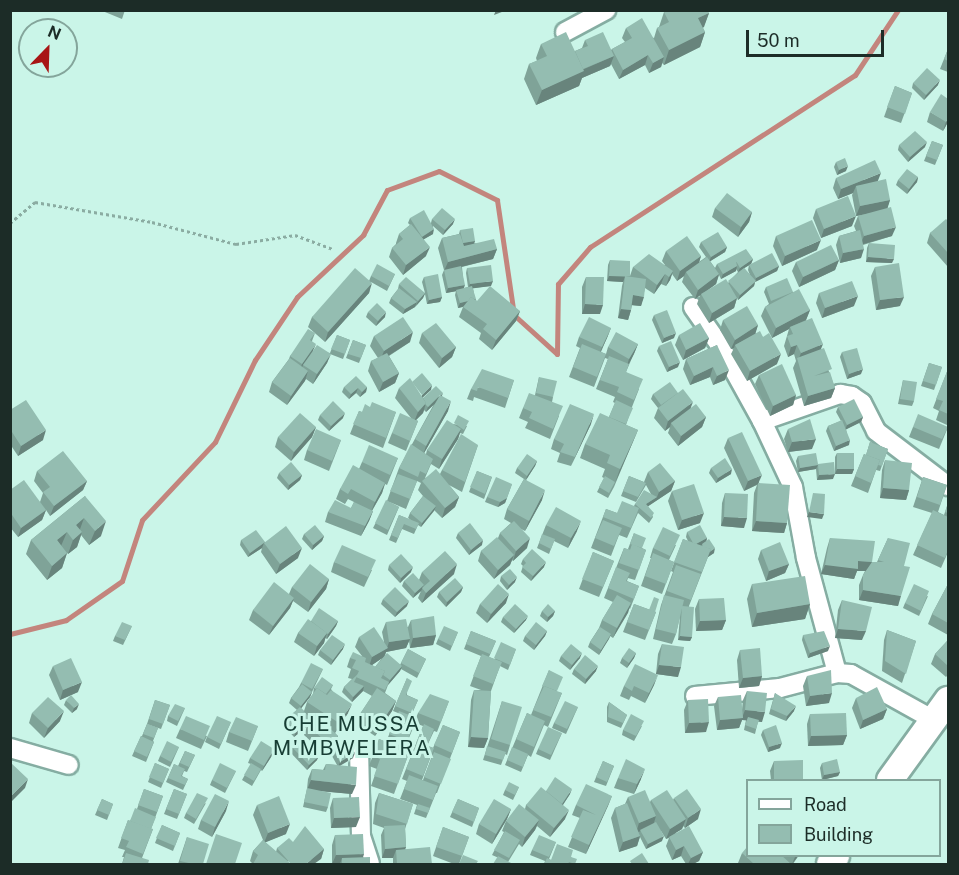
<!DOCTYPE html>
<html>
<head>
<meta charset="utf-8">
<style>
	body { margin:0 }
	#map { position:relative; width:959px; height:875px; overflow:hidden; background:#caf5e8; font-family:"Public Sans",sans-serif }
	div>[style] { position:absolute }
	.stream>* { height:5px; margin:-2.5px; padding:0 2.5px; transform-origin:2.5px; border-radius:2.5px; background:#c3857d }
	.path>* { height:3px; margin-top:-1.5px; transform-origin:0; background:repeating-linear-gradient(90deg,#8baca2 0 3px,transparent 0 6px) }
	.roads { filter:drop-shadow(2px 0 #85ada2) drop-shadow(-2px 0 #85ada2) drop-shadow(0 2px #85ada2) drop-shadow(0 -2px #85ada2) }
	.street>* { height:18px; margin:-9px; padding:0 9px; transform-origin:9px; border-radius:9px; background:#fff }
	.secondary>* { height:26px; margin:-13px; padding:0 13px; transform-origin:13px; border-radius:13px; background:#fff }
	.wall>* { inset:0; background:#7fa398 }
	.shaded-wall>* { inset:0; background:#68847c }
	.building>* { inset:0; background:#94bdb1 }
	span { translate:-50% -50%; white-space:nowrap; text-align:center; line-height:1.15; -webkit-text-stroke:6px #caf5e8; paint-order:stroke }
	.quarter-label { font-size:21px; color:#173d34; letter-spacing:1.5px }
	.frame { position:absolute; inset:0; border:12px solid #1c2c27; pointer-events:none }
	.legend { position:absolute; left:746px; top:779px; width:195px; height:78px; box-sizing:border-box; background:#caf5e8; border:2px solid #84a59b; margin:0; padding:8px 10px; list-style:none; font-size:18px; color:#1c2c27 }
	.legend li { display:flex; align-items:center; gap:12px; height:30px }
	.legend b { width:30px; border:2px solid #84a59b }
	.north { position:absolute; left:18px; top:18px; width:60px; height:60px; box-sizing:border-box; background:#caf5e8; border:2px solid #84a59b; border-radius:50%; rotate:23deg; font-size:16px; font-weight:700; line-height:24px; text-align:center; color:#1c2c27 }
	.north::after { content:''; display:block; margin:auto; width:21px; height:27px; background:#a81515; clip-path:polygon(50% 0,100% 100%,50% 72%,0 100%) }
	.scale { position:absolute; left:746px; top:30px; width:138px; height:27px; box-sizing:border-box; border:3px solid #1c2c27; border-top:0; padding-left:8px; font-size:18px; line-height:21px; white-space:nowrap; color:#1c2c27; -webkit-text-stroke:4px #caf5e8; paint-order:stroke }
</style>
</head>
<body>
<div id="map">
	<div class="stream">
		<div style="left:10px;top:634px;width:58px;rotate:-14deg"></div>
		<div style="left:66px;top:620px;width:68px;rotate:-34.9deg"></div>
		<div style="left:122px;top:581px;width:64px;rotate:-71.8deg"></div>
		<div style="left:142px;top:520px;width:107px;rotate:-46.9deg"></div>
		<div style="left:215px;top:442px;width:91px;rotate:-64deg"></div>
		<div style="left:255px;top:360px;width:76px;rotate:-56.3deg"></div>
		<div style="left:297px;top:297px;width:91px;rotate:-43.2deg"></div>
		<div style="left:363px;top:235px;width:51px;rotate:-61.9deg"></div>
		<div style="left:387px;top:190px;width:55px;rotate:-20.1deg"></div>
		<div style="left:439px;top:171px;width:65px;rotate:26.6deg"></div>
		<div style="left:497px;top:200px;width:116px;rotate:81.6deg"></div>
		<div style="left:514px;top:315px;width:58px;rotate:42.2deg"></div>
		<div style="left:557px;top:354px;width:70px;rotate:-89.2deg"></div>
		<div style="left:558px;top:284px;width:49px;rotate:-49.1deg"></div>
		<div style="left:590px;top:247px;width:316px;rotate:-33deg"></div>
		<div style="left:855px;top:75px;width:78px;rotate:-56.5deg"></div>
	</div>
	<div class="path">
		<div style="left:10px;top:223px;width:33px;rotate:-40deg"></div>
		<div style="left:35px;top:202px;width:119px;rotate:9.7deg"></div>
		<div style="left:152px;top:222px;width:87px;rotate:14.7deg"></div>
		<div style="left:236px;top:244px;width:60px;rotate:-8.7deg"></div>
		<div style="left:295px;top:235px;width:40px;rotate:20.2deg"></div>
	</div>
	<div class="roads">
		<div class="street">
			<div style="left:565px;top:32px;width:47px;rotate:-28.2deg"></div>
			<div style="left:693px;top:307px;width:49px;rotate:55deg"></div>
			<div style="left:721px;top:347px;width:85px;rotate:61deg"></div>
			<div style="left:762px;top:421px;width:73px;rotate:64.8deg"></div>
			<div style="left:793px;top:487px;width:72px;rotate:79.6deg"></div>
			<div style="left:806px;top:558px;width:119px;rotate:74.9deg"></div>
			<div style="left:762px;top:421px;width:83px;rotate:-19.1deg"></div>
			<div style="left:840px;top:394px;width:12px;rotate:9deg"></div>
			<div style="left:852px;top:396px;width:12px;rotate:35deg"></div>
			<div style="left:862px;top:403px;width:31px;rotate:63deg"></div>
			<div style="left:876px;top:431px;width:91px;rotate:37.4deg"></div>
			<div style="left:695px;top:696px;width:85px;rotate:-5.4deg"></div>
			<div style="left:780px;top:688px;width:59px;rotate:-14.7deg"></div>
			<div style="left:837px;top:673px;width:14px;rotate:4deg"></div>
			<div style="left:851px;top:674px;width:95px;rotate:29deg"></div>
			<div style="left:10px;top:748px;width:61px;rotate:16.1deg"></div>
			<div style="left:359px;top:748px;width:88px;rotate:88.7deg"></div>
			<div style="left:361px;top:836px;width:29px;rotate:72deg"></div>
		</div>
		<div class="secondary">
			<div style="left:890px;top:780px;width:99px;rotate:-54.1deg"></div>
			<div style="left:830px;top:864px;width:10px;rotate:-53deg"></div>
		</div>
	</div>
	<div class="wall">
		<div style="clip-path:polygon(100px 10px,125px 10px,122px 19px)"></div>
		<div style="clip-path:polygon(664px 12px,709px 13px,703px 28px,705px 32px,700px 47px,664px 65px,662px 63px,661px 67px,649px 73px,645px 65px,619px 79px,611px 64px,610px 66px,582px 78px,579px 86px,536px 105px,524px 79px,529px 64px,537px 61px,536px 58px,541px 44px,575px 51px,582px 48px,585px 40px,611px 50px,612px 49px,625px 42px,622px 38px,626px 28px,654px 38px,657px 28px,659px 27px)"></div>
		<div style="clip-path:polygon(948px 49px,948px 72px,940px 69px)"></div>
		<div style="clip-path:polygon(913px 83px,938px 85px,924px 100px,912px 88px)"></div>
		<div style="clip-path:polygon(895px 86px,912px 93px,901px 123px,884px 117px)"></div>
		<div style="clip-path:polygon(930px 112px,948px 122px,943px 131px,927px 122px)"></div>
		<div style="clip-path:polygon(932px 141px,943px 145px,935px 165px,924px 161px)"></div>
		<div style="clip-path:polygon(899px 145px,925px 147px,908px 162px,898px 150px)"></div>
		<div style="clip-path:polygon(836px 162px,846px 171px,837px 175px,834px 167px)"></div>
		<div style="clip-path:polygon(918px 177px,917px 182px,907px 194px,896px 185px,898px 180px)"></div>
		<div style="clip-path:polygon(836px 178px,878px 181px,890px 200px,887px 208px,892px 236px,863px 245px,861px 258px,840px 263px,836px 245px,839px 236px,856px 231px,854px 226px,858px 216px,865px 214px,856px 216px,852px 195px,853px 193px,838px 199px,833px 188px)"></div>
		<div style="clip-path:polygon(715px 208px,752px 212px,749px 222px,738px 237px,712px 217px)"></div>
		<div style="clip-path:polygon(816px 209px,852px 226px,821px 238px,813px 218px)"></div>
		<div style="clip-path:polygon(410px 218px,431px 223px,432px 219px,453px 224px,443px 235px,433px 226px,433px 234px,424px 239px,426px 256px,403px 275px,389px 257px,392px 248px,396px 244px,396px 243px,399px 234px,410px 225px,408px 223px)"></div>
		<div style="clip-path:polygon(948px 221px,948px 267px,927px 243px,930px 233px)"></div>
		<div style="clip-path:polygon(460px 230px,475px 241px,474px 243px,497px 249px,493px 259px,462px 267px,464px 288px,468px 287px,466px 273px,467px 268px,491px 286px,473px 288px,475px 300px,477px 301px,520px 311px,516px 321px,492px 350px,479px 339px,481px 333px,459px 317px,463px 307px,458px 308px,455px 295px,456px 291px,446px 293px,442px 275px,444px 270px,438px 248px,442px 238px,459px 234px)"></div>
		<div style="clip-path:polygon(776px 236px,817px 250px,782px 266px,773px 246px)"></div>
		<div style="clip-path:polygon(evenodd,701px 242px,727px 247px,725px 252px,710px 261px,715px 268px,717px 264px,753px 259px,751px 264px,744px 268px,750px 275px,748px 270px,749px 265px,779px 266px,777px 271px,755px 282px,754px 286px,738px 300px,737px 298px,734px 308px,709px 323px,697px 304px,700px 295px,695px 299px,682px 282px,684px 276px,677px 281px,672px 274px,670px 280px,666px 286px,661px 284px,654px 294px,645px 288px,641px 306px,632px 305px,631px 310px,628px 320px,618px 318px,622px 286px,623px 282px,607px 281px,608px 265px,610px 260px,630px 276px,633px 267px,665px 265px,662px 261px,666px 251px,701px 256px,699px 262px,706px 257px,699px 247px,701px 242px,736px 269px,738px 272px,728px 283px,707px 291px,716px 284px,719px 275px,721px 279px,736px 271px,736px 269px)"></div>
		<div style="clip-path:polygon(869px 243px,892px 263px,866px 262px,867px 248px)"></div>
		<div style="clip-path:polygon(839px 260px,835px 270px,799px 287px,792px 271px,796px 262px)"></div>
		<div style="clip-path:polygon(875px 267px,900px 306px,876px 310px,871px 276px)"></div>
		<div style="clip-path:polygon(395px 274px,387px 291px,371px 282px,369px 293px,325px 342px,308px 327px,312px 317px,369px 281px,371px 276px)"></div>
		<div style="clip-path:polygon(424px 277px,442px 297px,440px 302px,427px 304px,425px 294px,423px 298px,415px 307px,403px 314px,389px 303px,391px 298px,398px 289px,399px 284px,425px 293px,422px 282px)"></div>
		<div style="clip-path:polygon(586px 277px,600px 314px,582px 314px,582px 287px)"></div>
		<div style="clip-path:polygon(766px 287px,793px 292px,810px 310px,806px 320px,821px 350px,835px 388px,831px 398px,804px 406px,793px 368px,796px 361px,794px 354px,788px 357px,784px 346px,789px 329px,772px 338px,761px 316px,765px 307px,769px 304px,764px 292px)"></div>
		<div style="clip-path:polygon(819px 293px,854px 306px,822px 318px,816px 303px)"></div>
		<div style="clip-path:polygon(368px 312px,385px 317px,376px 326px,366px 317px)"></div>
		<div style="clip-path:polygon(654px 315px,674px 338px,662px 343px,652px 320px)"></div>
		<div style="clip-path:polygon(723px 320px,758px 325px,755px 333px,763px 337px,777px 364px,747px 381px,731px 354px,734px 348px,731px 349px,720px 330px)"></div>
		<div style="clip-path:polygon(611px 328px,601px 352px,606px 354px,608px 347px,638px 344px,626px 372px,639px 389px,632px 407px,626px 425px,638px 430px,632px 444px,614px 487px,608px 498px,597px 492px,604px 478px,602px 477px,605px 469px,580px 458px,585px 444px,609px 417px,615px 403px,613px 402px,615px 397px,596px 389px,608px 359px,605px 358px,594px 387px,569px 377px,580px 348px,576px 346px,579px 337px)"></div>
		<div style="clip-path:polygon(315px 333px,312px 341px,313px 351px,330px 353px,337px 335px,350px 340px,343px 359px,330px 354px,327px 363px,313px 384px,306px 379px,287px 405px,269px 392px,272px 382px,289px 359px,290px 356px)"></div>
		<div style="clip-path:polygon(422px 333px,456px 347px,452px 357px,439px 368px,419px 343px)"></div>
		<div style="clip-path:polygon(679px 335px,709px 338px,705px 348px,683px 360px,675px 345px)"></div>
		<div style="clip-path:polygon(374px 336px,410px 342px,389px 356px,399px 373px,395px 383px,379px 392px,368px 371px,371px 361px,378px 358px,370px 346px)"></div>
		<div style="clip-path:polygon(353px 340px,366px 345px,359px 363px,346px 358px)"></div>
		<div style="clip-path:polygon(717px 345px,725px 380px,713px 385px,710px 377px,690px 385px,683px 369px,686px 359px)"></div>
		<div style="clip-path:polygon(659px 346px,678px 367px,667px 372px,657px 351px)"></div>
		<div style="clip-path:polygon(842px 352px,861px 374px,847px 379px,840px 357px)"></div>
		<div style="clip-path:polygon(929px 363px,942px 367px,934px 390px,921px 386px)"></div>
		<div style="clip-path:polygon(948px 369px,948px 421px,947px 425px,936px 420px,939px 411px,933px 408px)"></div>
		<div style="clip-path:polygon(759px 375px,796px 395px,793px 405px,770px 416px,755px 384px)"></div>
		<div style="clip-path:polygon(539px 377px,553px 397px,552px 402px,559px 416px,550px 439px,525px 428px,528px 422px,519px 418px,523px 408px,535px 395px)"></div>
		<div style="clip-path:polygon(514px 380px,505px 408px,474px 397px,473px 401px,467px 399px,471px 389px)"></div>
		<div style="clip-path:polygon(903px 380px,914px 401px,912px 406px,898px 404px)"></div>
		<div style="clip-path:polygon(344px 387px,367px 387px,366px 392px,360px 397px,356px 393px,349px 399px,342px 392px)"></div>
		<div style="clip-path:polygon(399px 388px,423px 398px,442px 396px,448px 411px,424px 453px,426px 454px,427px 450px,453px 424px,467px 426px,463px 434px,460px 433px,458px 439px,439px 469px,431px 464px,425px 478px,440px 474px,442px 470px,478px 445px,462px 492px,449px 485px,459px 497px,455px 507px,442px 518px,434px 510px,421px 527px,418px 525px,414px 534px,402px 529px,396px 543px,389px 540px,399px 515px,411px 520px,408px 518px,410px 513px,423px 496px,418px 490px,421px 483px,417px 481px,406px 509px,387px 501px,399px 507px,387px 535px,373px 528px,387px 501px,399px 468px,434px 404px,426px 412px,424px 410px,423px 413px,416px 420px,418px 421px,406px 451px,388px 443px,392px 433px,411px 418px,395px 398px)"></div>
		<div style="clip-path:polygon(678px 393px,691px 408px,706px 417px,702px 427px,678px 446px,668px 433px,670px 427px,665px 431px,654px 418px,658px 408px,651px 399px,653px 394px)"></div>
		<div style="clip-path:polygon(370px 407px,396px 412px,383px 448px,350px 434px,359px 411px,362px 412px)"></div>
		<div style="clip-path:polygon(838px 407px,863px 417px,861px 422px,846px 429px,849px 445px,834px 451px,826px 431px,828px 426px,841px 421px,836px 412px)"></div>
		<div style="clip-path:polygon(10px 410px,43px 440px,18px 456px,10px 444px)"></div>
		<div style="clip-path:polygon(320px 415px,343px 418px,329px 431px,318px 420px)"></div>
		<div style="clip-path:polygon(591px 424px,571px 466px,557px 462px,560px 453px,551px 449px,554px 439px)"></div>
		<div style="clip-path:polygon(316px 427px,312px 437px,291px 461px,275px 447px,278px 437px)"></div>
		<div style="clip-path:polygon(913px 427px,948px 427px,939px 449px,909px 437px)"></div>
		<div style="clip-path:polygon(788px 429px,812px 449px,788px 452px,784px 439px)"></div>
		<div style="clip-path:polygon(728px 438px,787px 523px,784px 533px,752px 531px,754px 493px,757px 485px,744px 491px,724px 448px)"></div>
		<div style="clip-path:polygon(341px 440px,329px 471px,304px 460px,307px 450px)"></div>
		<div style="clip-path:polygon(870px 442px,888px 449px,880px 471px,876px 470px,868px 493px,851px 486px,864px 454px,866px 455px)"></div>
		<div style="clip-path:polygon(837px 453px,854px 469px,852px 474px,835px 474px,835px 457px)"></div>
		<div style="clip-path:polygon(798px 456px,818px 464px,833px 479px,817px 480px,816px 469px,798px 472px,796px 461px)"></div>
		<div style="clip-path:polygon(398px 458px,387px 485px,385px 484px,382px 493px,372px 511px,373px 511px,369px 521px,361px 536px,325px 522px,328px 512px,351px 508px,354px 502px,348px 499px,345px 504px,336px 499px,340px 489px,359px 469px,362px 462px)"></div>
		<div style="clip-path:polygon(885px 460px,909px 490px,906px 500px,880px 498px,882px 470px)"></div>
		<div style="clip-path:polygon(537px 461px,535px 466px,526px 480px,542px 500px,525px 531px,521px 529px,527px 548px,513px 561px,512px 560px,510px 565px,494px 579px,478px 561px,481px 551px,498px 538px,500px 533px,511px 523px,504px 519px,507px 509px,524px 479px,515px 473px,517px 468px)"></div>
		<div style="clip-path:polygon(711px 468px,731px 474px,716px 483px,709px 473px)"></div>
		<div style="clip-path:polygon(37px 471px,87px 481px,83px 490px,50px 516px,46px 510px,42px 520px,18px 537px,10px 527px,10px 490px,40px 502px,43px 493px,34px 481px)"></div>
		<div style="clip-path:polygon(477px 471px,492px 477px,484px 499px,469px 492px)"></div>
		<div style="clip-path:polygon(648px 472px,675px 481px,671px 491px,648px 506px,653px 517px,649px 523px,638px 513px,627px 538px,619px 535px,611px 556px,591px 548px,606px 509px,617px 513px,634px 506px,635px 504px,651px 494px,646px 485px,636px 502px,621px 496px,629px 476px,644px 482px)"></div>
		<div style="clip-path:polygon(279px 473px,302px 475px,300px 480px,288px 490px,277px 478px)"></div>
		<div style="clip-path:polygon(923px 477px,947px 485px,938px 512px,944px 515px,948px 503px,948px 552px,941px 568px,913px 555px,932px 513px,913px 507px)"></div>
		<div style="clip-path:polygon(512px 484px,505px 503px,498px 507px,485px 502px,487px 497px)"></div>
		<div style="clip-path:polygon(672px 491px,700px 523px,678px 530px,668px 501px)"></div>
		<div style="clip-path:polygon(725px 493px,744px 528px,721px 526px,722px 503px)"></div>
		<div style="clip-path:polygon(85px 496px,101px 536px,89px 545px,81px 535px,77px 547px,68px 554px,67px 553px,62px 568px,47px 580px,26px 554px,31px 540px)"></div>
		<div style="clip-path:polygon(546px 525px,577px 531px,568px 548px,554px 541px,549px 554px,537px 548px)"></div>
		<div style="clip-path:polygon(687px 532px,707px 538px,706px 541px,714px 553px,708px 557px,689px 606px,692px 637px,690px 641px,678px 640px,680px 616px,676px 634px,672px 644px,653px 639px,661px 605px,673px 572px,671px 571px,683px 539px,688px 541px,686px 537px)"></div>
		<div style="clip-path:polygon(458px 533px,482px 545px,469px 555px,456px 538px)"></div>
		<div style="clip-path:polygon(634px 533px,642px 548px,646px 550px,635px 580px,628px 578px,627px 581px,639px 586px,630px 609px,629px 608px,613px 638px,610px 636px,599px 655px,588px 647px,590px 642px,599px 628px,602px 620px,613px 602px,604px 598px,624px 548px,630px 550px,628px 549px)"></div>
		<div style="clip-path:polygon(304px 534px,324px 536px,322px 541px,312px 550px,302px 539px)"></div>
		<div style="clip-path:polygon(830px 538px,872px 562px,877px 562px,888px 538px,904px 566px,898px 606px,859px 600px,859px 585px,863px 575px,865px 571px,857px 571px,854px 579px,821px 574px,827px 548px)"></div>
		<div style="clip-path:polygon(241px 540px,265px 542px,298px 558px,276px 574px,261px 552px,262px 548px,248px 557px,240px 545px)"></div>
		<div style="clip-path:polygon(676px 545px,669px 560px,674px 562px,662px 594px,641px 586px,651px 558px,650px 558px,653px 548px)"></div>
		<div style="clip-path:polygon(761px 550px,789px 564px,785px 573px,766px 581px,758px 559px)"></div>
		<div style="clip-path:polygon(593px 552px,614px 561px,599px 597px,579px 589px)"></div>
		<div style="clip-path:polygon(523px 559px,544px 567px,531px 581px,521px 572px,523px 566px,521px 564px)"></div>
		<div style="clip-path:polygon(334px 562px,372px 570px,364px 587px,331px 572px)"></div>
		<div style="clip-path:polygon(389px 565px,411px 572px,400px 583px,388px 570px)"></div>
		<div style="clip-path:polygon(422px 572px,454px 574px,422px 603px,418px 598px,421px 591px,413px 598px,402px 586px,404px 581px,419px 580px)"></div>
		<div style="clip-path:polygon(501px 576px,515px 582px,507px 590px,500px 581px)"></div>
		<div style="clip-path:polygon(329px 579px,326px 589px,308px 612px,293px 601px,290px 608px,269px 635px,249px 620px,253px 610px,289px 594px,292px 587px)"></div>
		<div style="clip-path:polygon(752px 584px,810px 604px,805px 619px,752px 627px,747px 599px)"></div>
		<div style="clip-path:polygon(948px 584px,948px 635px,928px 624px,932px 614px)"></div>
		<div style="clip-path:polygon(463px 587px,461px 592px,446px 607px,437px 597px,439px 592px)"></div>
		<div style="clip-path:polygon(928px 596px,919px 616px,903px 608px,905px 603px)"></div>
		<div style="clip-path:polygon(383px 599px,407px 606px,395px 617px,381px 604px)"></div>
		<div style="clip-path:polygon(699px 599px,726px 620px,722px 630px,696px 631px,695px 609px)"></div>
		<div style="clip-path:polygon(842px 600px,862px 640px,835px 638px,838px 610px)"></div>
		<div style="clip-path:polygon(506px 603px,487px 623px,476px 613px,480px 604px)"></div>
		<div style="clip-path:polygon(634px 604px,656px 612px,645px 640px,623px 632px)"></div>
		<div style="clip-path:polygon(542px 611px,555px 611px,553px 616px,547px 622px,540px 616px)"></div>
		<div style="clip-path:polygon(503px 617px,526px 620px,514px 633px,501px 622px)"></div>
		<div style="clip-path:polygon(evenodd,411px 620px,436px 635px,433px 645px,410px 648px,409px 641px,406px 648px,386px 652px,385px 656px,400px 665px,408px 649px,426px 659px,417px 678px,401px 669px,400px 671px,388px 685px,385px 693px,396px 701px,392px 711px,375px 736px,357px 724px,360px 714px,372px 696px,363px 691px,352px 702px,342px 692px,344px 687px,352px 679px,348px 678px,351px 669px,347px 667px,350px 658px,362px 656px,355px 647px,359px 637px,384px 642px,382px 632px,386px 622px,408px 627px,411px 620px,382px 658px,375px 667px,372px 665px,382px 658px)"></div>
		<div style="clip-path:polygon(310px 621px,338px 621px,336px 626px,327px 639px,325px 638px,324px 643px,314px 656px,294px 642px,298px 633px)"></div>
		<div style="clip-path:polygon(132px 626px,123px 645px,113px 641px,115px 636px)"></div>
		<div style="clip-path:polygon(887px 630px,916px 641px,902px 683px,882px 671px,884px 640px)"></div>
		<div style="clip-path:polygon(471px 631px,496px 641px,489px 657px,494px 659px,516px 649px,508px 670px,500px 666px,491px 691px,488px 738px,484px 748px,468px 747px,471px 700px,474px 690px,481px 690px,470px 686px,481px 656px,464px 649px)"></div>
		<div style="clip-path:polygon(547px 631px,545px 636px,534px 650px,523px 641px,525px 636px)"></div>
		<div style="clip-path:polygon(458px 632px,450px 651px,436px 644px,438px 639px)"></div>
		<div style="clip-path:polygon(803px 635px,828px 651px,808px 658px,802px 640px)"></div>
		<div style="clip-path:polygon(948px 640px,948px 675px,946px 677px,931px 664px,935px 654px)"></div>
		<div style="clip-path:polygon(662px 644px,678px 677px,656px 674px,654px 685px,645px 703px,631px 696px,629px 700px,620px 696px,624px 686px,656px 674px,658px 654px)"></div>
		<div style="clip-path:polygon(343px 649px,331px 665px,318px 655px,320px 650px)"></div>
		<div style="clip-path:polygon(740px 650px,762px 676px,759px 686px,739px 688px,737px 660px)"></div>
		<div style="clip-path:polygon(636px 653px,634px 658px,627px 668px,620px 663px,622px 658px)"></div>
		<div style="clip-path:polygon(561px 656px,580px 658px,570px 670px,559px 661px)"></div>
		<div style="clip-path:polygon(53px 666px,78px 692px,60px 700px,49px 675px)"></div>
		<div style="clip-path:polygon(323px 669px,312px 692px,310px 697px,301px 708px,304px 711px,307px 702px,313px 694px,314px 688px,333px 685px,331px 689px,348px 713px,335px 733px,338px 736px,334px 745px,326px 755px,304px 735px,307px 726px,294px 737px,283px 725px,285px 720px,297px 710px,289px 703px,291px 698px,299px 687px,301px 683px)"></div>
		<div style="clip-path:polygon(574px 669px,596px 671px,585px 684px,572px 674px)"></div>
		<div style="clip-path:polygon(549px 670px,557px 692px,562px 693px,548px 727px,544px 725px,531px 757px,528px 755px,521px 772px,505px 765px,527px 713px,531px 715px)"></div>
		<div style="clip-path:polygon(807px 676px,829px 703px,806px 706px,803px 686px)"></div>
		<div style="clip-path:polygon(evenodd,407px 678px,407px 695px,418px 700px,411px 716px,416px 718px,418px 713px,449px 701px,437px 732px,434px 731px,427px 746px,433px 748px,443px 725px,460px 732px,437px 793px,436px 793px,426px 818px,414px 814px,417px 805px,400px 799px,407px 781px,402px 779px,423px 726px,415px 723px,405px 748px,410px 750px,394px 794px,371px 786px,377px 769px,369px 766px,379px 739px,386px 742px,398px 713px,393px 711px,407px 678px,431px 756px,432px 756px,423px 780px,422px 780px,431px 756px)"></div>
		<div style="clip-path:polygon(747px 691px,762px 722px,758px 721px,755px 734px,744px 730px,746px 720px,742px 720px,739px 728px,717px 730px,714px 706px,718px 697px,742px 710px,743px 700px)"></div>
		<div style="clip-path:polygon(775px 693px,794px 711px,786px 721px,769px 714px)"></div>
		<div style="clip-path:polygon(856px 698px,887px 709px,883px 719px,860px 729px,852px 708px)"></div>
		<div style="clip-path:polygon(66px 700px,77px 709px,72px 713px,64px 705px)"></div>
		<div style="clip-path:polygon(155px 700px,170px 705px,161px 729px,147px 724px)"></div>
		<div style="clip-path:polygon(688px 700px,706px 732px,685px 733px,684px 710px)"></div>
		<div style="clip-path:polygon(502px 701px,510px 745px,507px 755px,505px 754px,501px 765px,483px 760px)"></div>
		<div style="clip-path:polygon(609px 702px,627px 715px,621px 728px,607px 722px,607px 707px)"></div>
		<div style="clip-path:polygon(578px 707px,566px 734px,552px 728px,554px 723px)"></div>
		<div style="clip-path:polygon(185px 708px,177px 726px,167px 721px,168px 716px)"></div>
		<div style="clip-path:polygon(32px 713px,60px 721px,44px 738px,29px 723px)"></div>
		<div style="clip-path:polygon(810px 714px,847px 735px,843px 745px,808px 746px,807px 724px)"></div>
		<div style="clip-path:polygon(231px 722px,219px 749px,205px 742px,207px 737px)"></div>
		<div style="clip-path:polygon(147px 724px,158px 728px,153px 741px,154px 742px,146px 762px,132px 756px,141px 736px,142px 736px)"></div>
		<div style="clip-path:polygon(258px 726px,248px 751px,226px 742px,229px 732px)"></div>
		<div style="clip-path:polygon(642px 726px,634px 741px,622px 735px,623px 730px)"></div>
		<div style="clip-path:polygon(180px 729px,207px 736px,201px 749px,176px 738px)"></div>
		<div style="clip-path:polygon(763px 730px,780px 748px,768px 752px,761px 735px)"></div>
		<div style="clip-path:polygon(562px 733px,550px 760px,536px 754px,538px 749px)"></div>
		<div style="clip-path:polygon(179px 747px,170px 767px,158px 761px,160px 756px)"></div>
		<div style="clip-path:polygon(292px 747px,317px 760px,307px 770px,290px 752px)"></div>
		<div style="clip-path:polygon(185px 751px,195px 755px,187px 772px,184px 771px,182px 776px,188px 779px,183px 790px,166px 782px,174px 764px,178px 766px)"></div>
		<div style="clip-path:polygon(334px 751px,353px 758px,340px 765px,352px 794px,321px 791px,328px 807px,326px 812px,303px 807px,307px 789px,308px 779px,312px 769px,323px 770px,326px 764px,337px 765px,332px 756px)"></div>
		<div style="clip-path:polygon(273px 754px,262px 771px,261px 770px,252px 786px,242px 780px,251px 764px,248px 763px,250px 758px)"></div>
		<div style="clip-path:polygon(603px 761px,614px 766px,606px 786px,594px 782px)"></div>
		<div style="clip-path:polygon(774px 761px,803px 780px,771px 780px,770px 771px)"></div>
		<div style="clip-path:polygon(155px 763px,169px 769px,161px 788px,148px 782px)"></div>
		<div style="clip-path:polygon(822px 763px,840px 772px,838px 776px,822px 780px,820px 768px)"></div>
		<div style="clip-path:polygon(236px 771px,225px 793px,210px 785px,212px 780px)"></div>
		<div style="clip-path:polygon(618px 778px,641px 779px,634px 794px,614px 788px)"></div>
		<div style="clip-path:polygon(519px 787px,513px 800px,503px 795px,505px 790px)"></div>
		<div style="clip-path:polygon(144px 789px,163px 796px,151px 829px,153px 829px,142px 858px,148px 864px,122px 864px,124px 857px,122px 857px,125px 850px,118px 848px,128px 820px,130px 821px,137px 809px)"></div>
		<div style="clip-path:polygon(174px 789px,187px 794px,177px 819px,164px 814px)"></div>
		<div style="clip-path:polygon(546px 791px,570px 794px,563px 805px,565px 819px,550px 837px,537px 826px,535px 830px,522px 847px,519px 844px,508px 862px,492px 855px,504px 832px,502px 831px,506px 821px,525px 809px,526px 805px)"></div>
		<div style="clip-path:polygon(379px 793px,413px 804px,405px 829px,406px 847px,405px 849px,432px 864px,393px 864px,393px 858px,382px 858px,381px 835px,384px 828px,373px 824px,375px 803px)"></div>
		<div style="clip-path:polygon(612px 796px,586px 854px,568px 847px,580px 818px,572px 815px,576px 805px)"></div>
		<div style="clip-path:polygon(628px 797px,650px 802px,651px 800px,673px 800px,674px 798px,698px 819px,685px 828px,683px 826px,682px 829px,675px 833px,703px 852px,699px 861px,693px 864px,686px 864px,681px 856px,672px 860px,666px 846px,669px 838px,666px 839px,661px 831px,662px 841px,646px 849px,640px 837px,637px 846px,619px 852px,611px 818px,615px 808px,625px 804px)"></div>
		<div style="clip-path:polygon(333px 798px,356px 827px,331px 828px,330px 808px)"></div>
		<div style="clip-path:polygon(102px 799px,113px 804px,107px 820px,95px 815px)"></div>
		<div style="clip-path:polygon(458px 799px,479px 808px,472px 827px,450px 817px)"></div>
		<div style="clip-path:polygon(206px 803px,194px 824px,184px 818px,186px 813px)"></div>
		<div style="clip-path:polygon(257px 805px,286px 834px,265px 842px,276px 852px,277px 848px,293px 842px,324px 849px,321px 859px,253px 864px,250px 861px,253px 851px,263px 840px,253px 815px)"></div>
		<div style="clip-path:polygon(511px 809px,507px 819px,492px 844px,476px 834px,479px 824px)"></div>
		<div style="clip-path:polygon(226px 811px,212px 837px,198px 829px,201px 820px)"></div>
		<div style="clip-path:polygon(162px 825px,180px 833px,173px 851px,155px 843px)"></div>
		<div style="clip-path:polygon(443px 827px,469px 837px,459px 864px,454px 864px,433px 856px)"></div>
		<div style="clip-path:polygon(335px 835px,363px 857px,370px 864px,332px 864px,332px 845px)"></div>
		<div style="clip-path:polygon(187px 837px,203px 864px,178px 864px)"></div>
		<div style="clip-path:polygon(556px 842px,549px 859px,551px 860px,571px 857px,575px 864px,544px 864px,545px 861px,530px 855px,532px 850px)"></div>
		<div style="clip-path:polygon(742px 853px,747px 855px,799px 855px,793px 864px,740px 864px,738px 863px)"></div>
	</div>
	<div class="shaded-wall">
		<div style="clip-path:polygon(496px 10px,507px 10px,494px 15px)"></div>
		<div style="clip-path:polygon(709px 13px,704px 27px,693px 33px,698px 18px)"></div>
		<div style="clip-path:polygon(705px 32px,700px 47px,664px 65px,669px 50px)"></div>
		<div style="clip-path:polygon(648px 55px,645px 65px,619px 79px,623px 70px)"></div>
		<div style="clip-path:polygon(614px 56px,610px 66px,582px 78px,579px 86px,536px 105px,542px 90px,582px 70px)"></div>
		<div style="clip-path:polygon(664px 57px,661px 67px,649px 73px,653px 63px)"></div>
		<div style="clip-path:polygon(940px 80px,938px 85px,924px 100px,926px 95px)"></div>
		<div style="clip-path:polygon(948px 118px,948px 122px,943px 131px,946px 122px)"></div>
		<div style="clip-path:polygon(927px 142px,925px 147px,908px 162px,910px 157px)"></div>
		<div style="clip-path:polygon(848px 166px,846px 171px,837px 175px,839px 170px)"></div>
		<div style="clip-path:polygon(881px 173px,877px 183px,856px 186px,853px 193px,838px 199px,841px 189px)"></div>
		<div style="clip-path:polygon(918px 177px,917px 182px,907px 194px,909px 189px)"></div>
		<div style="clip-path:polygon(890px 200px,887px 210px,856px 216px,860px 206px)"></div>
		<div style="clip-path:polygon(752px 212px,749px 222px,738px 237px,741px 227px)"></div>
		<div style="clip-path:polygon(856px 216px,852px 226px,821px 238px,824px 229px)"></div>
		<div style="clip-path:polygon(455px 219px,453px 224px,443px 235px,445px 230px)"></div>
		<div style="clip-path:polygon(896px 227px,892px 236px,860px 245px,864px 236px)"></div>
		<div style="clip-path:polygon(434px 229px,433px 234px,419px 242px,421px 237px)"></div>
		<div style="clip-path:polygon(821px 240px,817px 250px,782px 266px,785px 256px)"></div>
		<div style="clip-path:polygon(475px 241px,473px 246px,461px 248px,462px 243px)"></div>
		<div style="clip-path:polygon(430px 247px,426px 256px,403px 275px,406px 265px)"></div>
		<div style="clip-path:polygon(727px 247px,725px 252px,709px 262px,711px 257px)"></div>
		<div style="clip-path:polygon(497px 249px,493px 259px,444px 271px,448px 262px)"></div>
		<div style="clip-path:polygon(864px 249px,861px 258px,840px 263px,843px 253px)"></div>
		<div style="clip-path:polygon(701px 256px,698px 266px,686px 272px,684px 276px,677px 281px,680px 271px)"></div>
		<div style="clip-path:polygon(868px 257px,894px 259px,892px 263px,866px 262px)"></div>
		<div style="clip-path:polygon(753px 259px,751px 264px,738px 272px,740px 268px)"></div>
		<div style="clip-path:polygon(839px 260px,835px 270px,799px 287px,803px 277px)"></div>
		<div style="clip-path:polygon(737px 266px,736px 271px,721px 279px,723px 274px)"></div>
		<div style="clip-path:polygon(779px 266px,777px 271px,755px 282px,754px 286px,738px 300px,740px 295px,755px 282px,756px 278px)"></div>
		<div style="clip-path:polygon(673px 271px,670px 280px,666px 286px,669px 277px)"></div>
		<div style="clip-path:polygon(665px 274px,661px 284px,654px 294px,657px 285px)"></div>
		<div style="clip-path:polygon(719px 274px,716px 284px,695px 299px,698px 290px)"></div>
		<div style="clip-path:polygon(609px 276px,625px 277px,623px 282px,607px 281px)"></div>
		<div style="clip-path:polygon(493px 281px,491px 286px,468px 289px,470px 284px)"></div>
		<div style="clip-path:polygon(372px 283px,369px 293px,325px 342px,328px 332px)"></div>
		<div style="clip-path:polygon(465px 285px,463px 290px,446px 293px,448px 288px)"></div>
		<div style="clip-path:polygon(425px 293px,423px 298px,416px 306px,418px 301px)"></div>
		<div style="clip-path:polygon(633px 295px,644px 297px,641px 306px,630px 305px)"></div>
		<div style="clip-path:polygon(858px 296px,854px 306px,822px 318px,825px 308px)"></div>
		<div style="clip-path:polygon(442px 297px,440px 302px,427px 304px,429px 300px)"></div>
		<div style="clip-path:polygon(904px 297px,900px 306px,876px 310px,880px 300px)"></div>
		<div style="clip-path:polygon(737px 298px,734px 308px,709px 323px,712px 313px)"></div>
		<div style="clip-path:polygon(476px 299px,474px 304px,458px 308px,460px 303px)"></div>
		<div style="clip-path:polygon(417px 302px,415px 307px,403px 314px,405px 309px)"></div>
		<div style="clip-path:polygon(585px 304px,603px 305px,600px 314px,582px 314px)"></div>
		<div style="clip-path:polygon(621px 309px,631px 310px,628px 320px,618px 318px)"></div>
		<div style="clip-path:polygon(810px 310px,806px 320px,790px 327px,789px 329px,772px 338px,776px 328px)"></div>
		<div style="clip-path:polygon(520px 311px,516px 321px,492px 350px,496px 340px)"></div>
		<div style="clip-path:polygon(386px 312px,385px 317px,376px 326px,378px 321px)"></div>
		<div style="clip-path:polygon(758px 325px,755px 335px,735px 345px,734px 348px,731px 349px,735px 340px)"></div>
		<div style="clip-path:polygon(611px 328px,607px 338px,598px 357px,602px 347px)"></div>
		<div style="clip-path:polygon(413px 332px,410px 342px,380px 361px,384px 351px)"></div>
		<div style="clip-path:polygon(676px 333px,674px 338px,662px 343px,664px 338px)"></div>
		<div style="clip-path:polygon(709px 338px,705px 348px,683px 360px,686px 350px)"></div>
		<div style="clip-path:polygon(316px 344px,312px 353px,303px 365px,299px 374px,302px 364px)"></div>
		<div style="clip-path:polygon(638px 344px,634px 354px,626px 369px,629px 359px)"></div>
		<div style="clip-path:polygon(823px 344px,819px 354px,798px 361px,801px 353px)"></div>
		<div style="clip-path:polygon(797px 345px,794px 354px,788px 357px,791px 347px)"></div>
		<div style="clip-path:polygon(456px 347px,452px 357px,439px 368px,442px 358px)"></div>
		<div style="clip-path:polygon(331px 354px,327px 363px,313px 384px,317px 374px)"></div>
		<div style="clip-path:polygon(781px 354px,777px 364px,747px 381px,750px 371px)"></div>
		<div style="clip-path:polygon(680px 362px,678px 367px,667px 372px,669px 367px)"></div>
		<div style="clip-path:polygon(713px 367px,710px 377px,690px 385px,694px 376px)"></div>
		<div style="clip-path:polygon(863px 369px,861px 374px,847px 379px,849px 374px)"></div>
		<div style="clip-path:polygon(729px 370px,725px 380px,713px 385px,717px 376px)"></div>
		<div style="clip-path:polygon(308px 371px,305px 381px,287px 405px,291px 396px)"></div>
		<div style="clip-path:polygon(399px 373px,395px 383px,379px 392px,383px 382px)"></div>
		<div style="clip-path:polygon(432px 385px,431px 390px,420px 400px,422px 395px)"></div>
		<div style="clip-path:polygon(367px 387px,366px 392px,360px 397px,362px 392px)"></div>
		<div style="clip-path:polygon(358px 388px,356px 393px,349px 399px,351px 394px)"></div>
		<div style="clip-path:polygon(835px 388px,831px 398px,804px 406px,808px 396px)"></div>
		<div style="clip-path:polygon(443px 393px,441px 398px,426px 412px,428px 407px)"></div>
		<div style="clip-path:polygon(796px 395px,793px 405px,770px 416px,773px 406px)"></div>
		<div style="clip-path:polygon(451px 401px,448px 411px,423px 455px,426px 446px)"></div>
		<div style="clip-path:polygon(693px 402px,689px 412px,671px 423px,670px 427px,665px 431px,668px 421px)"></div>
		<div style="clip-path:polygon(426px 403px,423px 413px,414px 422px,418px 412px)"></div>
		<div style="clip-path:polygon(345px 413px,343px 418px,329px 431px,331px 426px)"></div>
		<div style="clip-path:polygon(594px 414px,591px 424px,571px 466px,575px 457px)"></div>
		<div style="clip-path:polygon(706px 417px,702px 427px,678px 446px,681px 436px)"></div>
		<div style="clip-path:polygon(863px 417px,861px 422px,845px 430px,847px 425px)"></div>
		<div style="clip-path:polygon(316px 427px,312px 437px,291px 461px,294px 452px)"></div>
		<div style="clip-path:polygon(461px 429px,458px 439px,439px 469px,442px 459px)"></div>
		<div style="clip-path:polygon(46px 430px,43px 440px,18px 456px,21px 446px)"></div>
		<div style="clip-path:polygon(638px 430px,632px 444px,615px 483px,620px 469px)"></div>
		<div style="clip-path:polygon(816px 439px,812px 449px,788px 452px,792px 442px)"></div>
		<div style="clip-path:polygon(850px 440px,849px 445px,834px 451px,836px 446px)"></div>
		<div style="clip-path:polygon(537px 461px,535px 466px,526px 480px,527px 476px)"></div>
		<div style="clip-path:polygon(818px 465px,816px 469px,798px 472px,800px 468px)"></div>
		<div style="clip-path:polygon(732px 469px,731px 474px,716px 483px,718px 478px)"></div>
		<div style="clip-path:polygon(837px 469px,854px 469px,852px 474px,835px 474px)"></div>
		<div style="clip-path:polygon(835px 474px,833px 479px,817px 480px,819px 475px)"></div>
		<div style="clip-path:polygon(302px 475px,300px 480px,288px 490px,289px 485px)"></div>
		<div style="clip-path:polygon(762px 475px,758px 484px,744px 491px,748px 481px)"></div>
		<div style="clip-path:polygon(87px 481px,83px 490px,50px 516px,54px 506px)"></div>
		<div style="clip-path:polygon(675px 481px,671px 491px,644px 509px,646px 504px,657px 497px,659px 492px)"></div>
		<div style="clip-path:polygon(385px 483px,382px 493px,371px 512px,375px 502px)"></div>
		<div style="clip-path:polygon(883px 488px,909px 490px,906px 500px,880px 498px)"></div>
		<div style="clip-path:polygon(545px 490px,542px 500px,525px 531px,529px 521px)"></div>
		<div style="clip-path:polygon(459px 497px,455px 507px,442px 518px,445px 508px)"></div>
		<div style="clip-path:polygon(507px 498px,505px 503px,498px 507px,500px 502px)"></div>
		<div style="clip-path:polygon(436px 506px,434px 511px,421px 527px,422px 523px)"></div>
		<div style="clip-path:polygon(46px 510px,42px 520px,18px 537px,21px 528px)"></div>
		<div style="clip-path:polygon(373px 511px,369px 521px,361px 536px,365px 526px)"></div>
		<div style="clip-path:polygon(809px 512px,824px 514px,822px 519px,807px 517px)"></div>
		<div style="clip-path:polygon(704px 513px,700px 523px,678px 530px,682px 520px)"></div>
		<div style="clip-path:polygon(724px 517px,747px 518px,744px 528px,721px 526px)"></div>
		<div style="clip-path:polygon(84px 518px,79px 532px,76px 525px)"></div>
		<div style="clip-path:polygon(106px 521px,101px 536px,89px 545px,95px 531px)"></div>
		<div style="clip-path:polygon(581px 521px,577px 531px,568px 548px,571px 538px)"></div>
		<div style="clip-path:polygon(756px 521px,787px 523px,784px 533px,752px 531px)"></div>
		<div style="clip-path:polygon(67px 532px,61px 546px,57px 540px)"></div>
		<div style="clip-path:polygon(82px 532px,77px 547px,68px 554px,73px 540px)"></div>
		<div style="clip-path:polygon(324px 536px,322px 541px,312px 550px,313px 545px)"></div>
		<div style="clip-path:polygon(530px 538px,527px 548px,513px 561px,516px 551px)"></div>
		<div style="clip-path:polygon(707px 538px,706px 543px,693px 550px,694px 545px)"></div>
		<div style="clip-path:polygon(483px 540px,482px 545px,469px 555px,471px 550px)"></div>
		<div style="clip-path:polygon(264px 543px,262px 548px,248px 557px,250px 553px)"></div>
		<div style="clip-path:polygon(302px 548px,298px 558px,276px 574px,280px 564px)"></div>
		<div style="clip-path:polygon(715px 548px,714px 553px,708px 557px,699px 582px,708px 557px,708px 553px)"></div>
		<div style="clip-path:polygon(67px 553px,62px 568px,47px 580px,52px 566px)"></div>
		<div style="clip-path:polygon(514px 555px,510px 565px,494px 579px,498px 570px)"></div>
		<div style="clip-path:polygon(858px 561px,872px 562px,868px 571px,857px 571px,854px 579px,821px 574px,825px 565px)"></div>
		<div style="clip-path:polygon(546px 562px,544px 567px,531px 581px,533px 576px)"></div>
		<div style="clip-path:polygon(457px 564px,454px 574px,422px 603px,426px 593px)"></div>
		<div style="clip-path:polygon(789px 564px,785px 573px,766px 581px,769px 571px)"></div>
		<div style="clip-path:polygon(413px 567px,411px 572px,400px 583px,401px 578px)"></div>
		<div style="clip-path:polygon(517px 577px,515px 582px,507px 590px,509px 585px)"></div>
		<div style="clip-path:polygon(329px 579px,326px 589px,308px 612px,311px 602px)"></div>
		<div style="clip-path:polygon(424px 585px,421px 591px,413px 598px,415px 593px)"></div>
		<div style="clip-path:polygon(463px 587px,461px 592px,446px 607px,447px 602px)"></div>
		<div style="clip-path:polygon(863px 590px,901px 596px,898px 606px,859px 600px)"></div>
		<div style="clip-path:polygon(509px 594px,506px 603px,487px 623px,491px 614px)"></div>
		<div style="clip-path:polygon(294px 598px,290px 608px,269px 635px,273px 626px)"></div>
		<div style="clip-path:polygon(409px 601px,407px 606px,395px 617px,397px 612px)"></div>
		<div style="clip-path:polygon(631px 603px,628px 613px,613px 638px,617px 628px)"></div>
		<div style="clip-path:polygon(810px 604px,805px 619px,752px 627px,757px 613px)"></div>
		<div style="clip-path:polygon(555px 611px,553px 616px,547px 622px,548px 617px)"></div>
		<div style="clip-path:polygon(528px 616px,526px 620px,514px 633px,516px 629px)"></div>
		<div style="clip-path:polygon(726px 620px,722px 630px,696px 631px,700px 621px)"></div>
		<div style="clip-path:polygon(338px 621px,336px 626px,327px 639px,328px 634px)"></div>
		<div style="clip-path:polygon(838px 629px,866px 631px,862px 640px,835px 638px)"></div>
		<div style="clip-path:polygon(547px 631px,545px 636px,534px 650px,536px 645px)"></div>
		<div style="clip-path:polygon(327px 633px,324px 643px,314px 656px,317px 646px)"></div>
		<div style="clip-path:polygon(611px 634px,609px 639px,599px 655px,601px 650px)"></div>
		<div style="clip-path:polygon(436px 635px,433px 645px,410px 648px,413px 638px)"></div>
		<div style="clip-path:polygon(680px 636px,692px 637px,690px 641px,678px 640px)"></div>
		<div style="clip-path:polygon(410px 639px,406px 648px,386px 652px,384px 657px,369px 667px,372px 657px,387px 648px,389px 642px)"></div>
		<div style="clip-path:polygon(345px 644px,343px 649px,331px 665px,333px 660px)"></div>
		<div style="clip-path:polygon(830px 646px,828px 651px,808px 658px,810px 653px)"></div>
		<div style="clip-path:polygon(582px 653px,580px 658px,570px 670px,572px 665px)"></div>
		<div style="clip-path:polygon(636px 653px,634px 658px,627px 668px,629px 663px)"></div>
		<div style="clip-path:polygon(659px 665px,681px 667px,678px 677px,656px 674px)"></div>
		<div style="clip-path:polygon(402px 666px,400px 671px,388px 685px,390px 680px)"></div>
		<div style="clip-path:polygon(598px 666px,596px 671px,585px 684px,586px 679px)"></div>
		<div style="clip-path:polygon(658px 675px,654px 685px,645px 703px,649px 693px)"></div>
		<div style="clip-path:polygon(762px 676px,759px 686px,739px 688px,743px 678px)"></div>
		<div style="clip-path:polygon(82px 682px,78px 692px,60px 700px,63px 690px)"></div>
		<div style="clip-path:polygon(364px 686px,363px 691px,352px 702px,353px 697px)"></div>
		<div style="clip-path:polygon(312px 692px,310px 697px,299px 711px,301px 706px)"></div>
		<div style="clip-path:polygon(832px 693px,829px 703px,806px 706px,810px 696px)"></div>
		<div style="clip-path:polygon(396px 701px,392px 711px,375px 736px,379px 726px)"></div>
		<div style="clip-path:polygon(79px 704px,77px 709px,72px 713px,74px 708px)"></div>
		<div style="clip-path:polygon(352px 704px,348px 713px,335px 733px,339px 723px)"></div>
		<div style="clip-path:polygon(796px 706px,794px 711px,786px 721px,787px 716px)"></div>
		<div style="clip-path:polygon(887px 709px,883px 719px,860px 729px,863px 720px)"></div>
		<div style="clip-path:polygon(745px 710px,765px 712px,762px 722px,742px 720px,739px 728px,717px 730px,720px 720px,742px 718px)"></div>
		<div style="clip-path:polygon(64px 711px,60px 721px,44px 738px,48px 728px)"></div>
		<div style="clip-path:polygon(311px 719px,310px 724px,294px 737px,296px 732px)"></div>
		<div style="clip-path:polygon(709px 722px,706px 732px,685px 733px,689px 723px)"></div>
		<div style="clip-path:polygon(847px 735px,843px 745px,808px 746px,811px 736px)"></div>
		<div style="clip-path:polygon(338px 736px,334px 745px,326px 755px,329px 745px)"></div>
		<div style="clip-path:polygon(471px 737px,488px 738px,484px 748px,468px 747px)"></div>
		<div style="clip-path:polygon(782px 743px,780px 748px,768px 752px,769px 747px)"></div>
		<div style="clip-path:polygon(274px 749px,273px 754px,262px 771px,264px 766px)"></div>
		<div style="clip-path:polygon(355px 753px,353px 758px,338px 767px,340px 762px)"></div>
		<div style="clip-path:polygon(319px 756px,317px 760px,307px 770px,309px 765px)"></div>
		<div style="clip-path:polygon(645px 769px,641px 779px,634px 794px,637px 784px)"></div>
		<div style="clip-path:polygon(840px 772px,838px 776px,822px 780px,824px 775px)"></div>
		<div style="clip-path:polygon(28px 779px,25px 788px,10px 803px,10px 797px)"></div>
		<div style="clip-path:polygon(311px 780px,356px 785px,352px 794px,307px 790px)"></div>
		<div style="clip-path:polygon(572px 789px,570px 794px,560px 809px,562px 804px)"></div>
		<div style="clip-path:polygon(612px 796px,608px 806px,586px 854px,589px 845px)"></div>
		<div style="clip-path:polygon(229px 801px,226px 811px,212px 837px,215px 827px)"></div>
		<div style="clip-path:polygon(511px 809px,507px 819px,492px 844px,496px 834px)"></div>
		<div style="clip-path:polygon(701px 809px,698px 819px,685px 828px,688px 818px)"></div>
		<div style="clip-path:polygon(569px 810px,565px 819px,550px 837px,554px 828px)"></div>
		<div style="clip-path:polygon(656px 816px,653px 826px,636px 833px,639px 823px)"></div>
		<div style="clip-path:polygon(360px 817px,356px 827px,331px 828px,334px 818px)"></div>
		<div style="clip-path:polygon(686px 819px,682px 829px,666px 839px,670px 829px)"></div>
		<div style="clip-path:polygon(539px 820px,535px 830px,522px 847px,525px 837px)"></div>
		<div style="clip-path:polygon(290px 824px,286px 834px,264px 843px,268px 833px)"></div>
		<div style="clip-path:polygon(640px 836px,637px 846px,619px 852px,623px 842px)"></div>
		<div style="clip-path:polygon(664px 836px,662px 841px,646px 849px,648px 844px)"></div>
		<div style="clip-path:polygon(684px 846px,681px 856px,672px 860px,676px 850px)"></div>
		<div style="clip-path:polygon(406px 847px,402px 857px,396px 850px,393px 858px,382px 858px,385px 849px)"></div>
		<div style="clip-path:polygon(324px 849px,321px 859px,314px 864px,306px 864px)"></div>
		<div style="clip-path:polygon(703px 852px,699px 861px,693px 864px,688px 864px,691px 858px)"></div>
		<div style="clip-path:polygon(364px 854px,361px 864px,342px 858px,340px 864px,332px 864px,336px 855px)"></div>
		<div style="clip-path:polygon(796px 855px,799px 855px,792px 864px,795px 857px)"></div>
	</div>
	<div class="building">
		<div style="clip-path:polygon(666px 10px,708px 10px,709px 13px,698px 18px,705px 32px,669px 50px,657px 28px,669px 22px,664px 12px)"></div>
		<div style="clip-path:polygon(642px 18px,664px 57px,653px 63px,648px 55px,623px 70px,612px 49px,632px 38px,626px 28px)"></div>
		<div style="clip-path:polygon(566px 32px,584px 71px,542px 90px,529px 64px,547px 56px,541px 44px)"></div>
		<div style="clip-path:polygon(603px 32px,614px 56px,583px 69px,575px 51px,588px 46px,585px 40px)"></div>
		<div style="clip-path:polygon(948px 49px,948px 61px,944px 59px)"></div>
		<div style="clip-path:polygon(927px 68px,940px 80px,926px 95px,913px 83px)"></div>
		<div style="clip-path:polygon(895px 86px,912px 93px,905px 114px,887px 107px)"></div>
		<div style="clip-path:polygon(941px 94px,948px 99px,948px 118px,946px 122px,930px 112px)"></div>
		<div style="clip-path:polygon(915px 131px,927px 142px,910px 157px,899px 145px)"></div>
		<div style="clip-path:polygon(932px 141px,943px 145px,937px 160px,926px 156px)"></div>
		<div style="clip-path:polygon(845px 158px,848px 166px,839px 170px,836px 162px)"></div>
		<div style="clip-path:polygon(875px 160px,881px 173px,841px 189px,836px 178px)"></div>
		<div style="clip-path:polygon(907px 169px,918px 177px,909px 189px,898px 180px)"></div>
		<div style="clip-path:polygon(886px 179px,890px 200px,860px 206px,856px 186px)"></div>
		<div style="clip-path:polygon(727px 193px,752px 212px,741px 227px,715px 208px)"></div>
		<div style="clip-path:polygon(848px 196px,856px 216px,824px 229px,816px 209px)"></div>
		<div style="clip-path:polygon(891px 207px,896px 227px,864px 236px,858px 216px)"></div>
		<div style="clip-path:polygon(442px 208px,455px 219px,445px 230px,432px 219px)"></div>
		<div style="clip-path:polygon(424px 210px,434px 229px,422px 237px,410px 218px)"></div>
		<div style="clip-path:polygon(946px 219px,948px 221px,948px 253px,930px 233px)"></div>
		<div style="clip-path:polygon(812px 220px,821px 240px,785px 256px,776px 236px)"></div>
		<div style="clip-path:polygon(411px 224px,430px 247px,406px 265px,392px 248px,403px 239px,399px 234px)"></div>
		<div style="clip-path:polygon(473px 228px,475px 241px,463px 243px,460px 230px)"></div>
		<div style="clip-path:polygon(860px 230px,864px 249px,843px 253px,839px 236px)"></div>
		<div style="clip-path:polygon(718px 232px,727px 247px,711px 257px,701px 242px)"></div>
		<div style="clip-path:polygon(460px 234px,464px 246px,494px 239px,497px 249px,448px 262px,442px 238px)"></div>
		<div style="clip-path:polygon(687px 236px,701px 256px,680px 271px,666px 251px)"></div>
		<div style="clip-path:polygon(869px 243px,895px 245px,894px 259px,868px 257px)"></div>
		<div style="clip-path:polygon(831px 245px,839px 260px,803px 277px,796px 262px)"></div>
		<div style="clip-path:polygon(746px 249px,753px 259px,740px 268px,736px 261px,737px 266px,723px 274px,717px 264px)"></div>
		<div style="clip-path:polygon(772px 253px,779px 266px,756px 278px,749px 265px)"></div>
		<div style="clip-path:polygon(649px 254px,673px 271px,669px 277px,665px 274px,657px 285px,633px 267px)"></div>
		<div style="clip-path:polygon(707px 257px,719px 274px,698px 290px,686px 272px)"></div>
		<div style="clip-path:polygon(610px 260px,630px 261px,630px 276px,609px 276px)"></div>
		<div style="clip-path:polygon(899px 263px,904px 297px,880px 300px,875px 267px)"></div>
		<div style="clip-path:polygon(377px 264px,395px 274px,389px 286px,371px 276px)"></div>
		<div style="clip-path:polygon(491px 265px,493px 281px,470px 284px,467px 268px)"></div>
		<div style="clip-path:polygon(461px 266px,465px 285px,448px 288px,444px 270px)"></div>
		<div style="clip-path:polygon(355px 268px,372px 283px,328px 332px,312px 317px)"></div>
		<div style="clip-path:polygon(744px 268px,756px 281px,740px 295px,728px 281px)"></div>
		<div style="clip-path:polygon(438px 274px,442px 297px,429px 300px,424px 277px)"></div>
		<div style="clip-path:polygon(625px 276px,646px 279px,644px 297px,633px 295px,631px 310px,621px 309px)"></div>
		<div style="clip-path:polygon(406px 277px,425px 293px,418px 301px,399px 284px)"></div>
		<div style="clip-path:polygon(586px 277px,604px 277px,603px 305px,585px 304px)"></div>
		<div style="clip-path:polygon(787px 278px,793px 292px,771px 301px,766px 287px)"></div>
		<div style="clip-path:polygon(726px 279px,737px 298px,712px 313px,701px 294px)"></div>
		<div style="clip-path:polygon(852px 281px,858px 296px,825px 308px,819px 293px)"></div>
		<div style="clip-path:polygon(472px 286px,476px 299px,474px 299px,471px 297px,468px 301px,460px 303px,456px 290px)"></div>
		<div style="clip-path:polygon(490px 286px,520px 311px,496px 340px,483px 329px,487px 324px,463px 307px,471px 297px,477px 301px)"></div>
		<div style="clip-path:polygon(399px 288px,417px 302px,405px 309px,391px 298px)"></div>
		<div style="clip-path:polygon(799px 289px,810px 310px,776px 328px,765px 307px)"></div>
		<div style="clip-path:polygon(377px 303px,386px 312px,378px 321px,368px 312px)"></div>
		<div style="clip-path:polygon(747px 306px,758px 325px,735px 340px,723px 320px)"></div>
		<div style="clip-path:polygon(667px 310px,676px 333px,664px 338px,654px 315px)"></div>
		<div style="clip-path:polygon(403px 317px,413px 332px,384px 351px,374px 336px)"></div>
		<div style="clip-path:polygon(589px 317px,611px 328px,602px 347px,579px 337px)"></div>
		<div style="clip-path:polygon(812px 318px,823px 344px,801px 353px,797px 345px,791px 347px,787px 336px,793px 334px,790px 327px)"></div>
		<div style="clip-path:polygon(436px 323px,456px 347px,442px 358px,422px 333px)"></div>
		<div style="clip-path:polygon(700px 323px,709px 338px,686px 350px,679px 335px)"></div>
		<div style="clip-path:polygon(308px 329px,315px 333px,310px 340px,316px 344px,302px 364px,290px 356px)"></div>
		<div style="clip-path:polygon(760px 331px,763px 337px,769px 333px,781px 354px,750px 371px,735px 345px)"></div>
		<div style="clip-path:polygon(616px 332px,638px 344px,629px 359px,608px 347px)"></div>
		<div style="clip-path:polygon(337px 335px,350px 340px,345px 354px,331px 349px)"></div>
		<div style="clip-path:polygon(353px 340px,366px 345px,361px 358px,348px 354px)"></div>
		<div style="clip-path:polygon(671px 341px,680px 362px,669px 367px,659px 346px)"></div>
		<div style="clip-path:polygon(582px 344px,606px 354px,597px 377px,573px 367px)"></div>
		<div style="clip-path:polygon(317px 345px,331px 354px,317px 374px,303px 365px)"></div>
		<div style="clip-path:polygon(717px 345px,729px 370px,717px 376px,713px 367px,694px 376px,686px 359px)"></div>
		<div style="clip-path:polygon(824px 348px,832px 369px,814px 376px,830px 372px,835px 388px,808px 396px,797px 358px)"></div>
		<div style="clip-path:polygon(857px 348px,863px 369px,849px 374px,842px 352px)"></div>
		<div style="clip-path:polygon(387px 353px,399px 373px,383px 382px,371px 361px)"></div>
		<div style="clip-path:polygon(609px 356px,629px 364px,626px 372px,643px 379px,634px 400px,617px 392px,619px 387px,600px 380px)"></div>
		<div style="clip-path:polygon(290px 358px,308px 371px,291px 396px,272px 382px)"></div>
		<div style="clip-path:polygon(929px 363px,942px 367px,936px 385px,923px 381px)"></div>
		<div style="clip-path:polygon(782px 364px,796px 395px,773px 406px,759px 375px)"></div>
		<div style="clip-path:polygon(482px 369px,514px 380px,508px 398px,478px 387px,477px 391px,471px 389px)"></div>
		<div style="clip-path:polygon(948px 369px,948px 414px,939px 410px,943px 401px,936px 399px)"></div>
		<div style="clip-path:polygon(422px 373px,432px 385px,422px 395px,412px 382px)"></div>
		<div style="clip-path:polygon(356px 376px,367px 387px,362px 392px,358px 388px,351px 394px,344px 387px)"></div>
		<div style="clip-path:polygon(539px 377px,557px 381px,553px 397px,536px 393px)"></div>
		<div style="clip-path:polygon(410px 378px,426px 403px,418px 412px,399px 388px)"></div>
		<div style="clip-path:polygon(903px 380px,917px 382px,914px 401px,900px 399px)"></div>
		<div style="clip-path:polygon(670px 382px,678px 393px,661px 405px,653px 394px)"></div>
		<div style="clip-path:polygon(436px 386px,443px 393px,441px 395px,440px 395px,428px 407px,425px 404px,426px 403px,423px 398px)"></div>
		<div style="clip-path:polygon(683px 389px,693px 402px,668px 421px,658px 408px)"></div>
		<div style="clip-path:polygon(529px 393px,563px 406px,553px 429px,529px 418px,532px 412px,523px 408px)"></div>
		<div style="clip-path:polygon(440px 395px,451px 401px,426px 446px,415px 439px)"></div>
		<div style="clip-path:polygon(854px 399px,863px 417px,847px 425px,838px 407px)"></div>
		<div style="clip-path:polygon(26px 400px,46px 430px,21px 446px,12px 432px,10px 434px,10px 410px)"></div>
		<div style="clip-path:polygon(616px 400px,633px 408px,626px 424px,609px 417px)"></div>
		<div style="clip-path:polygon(333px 401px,345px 413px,331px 426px,320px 415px)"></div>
		<div style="clip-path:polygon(372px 402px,396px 412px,386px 438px,353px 424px,359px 411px,362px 412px,365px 404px,370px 407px)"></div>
		<div style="clip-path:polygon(570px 404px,594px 414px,575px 457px,560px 452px,564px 444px,554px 439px)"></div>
		<div style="clip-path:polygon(696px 404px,706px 417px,681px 436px,671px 423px)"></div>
		<div style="clip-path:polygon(300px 413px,316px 427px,294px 452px,278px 437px)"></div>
		<div style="clip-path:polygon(400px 413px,418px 421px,410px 441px,392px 433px)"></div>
		<div style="clip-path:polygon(600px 413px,638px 430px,620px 469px,607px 463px,610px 455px,585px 444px)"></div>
		<div style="clip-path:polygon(918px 414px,948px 427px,942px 439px,913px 427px)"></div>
		<div style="clip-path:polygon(458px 415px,469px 421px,464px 430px,454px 423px)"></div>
		<div style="clip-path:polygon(810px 419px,816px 439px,792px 442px,788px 429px)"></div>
		<div style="clip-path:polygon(447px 420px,461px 429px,442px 459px,427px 450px)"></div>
		<div style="clip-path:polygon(842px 420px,850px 440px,836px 446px,828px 426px)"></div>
		<div style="clip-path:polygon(316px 429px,341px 440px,332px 461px,307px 450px)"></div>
		<div style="clip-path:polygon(742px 432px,762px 475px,748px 481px,728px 438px)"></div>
		<div style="clip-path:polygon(461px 434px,478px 445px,465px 482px,442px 470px)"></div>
		<div style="clip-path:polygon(870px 442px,888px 449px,882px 466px,878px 465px,880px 460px,866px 455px)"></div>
		<div style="clip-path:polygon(411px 444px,433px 459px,426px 474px,420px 471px,418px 477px,399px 468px)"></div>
		<div style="clip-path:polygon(369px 445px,398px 458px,390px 475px,362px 462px)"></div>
		<div style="clip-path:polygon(63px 451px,87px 481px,54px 506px,43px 492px,50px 487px,37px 471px)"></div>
		<div style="clip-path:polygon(816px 453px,818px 464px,834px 462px,835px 474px,819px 475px,818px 465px,800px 468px,798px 456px)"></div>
		<div style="clip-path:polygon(837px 453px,854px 453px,854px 469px,837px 469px)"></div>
		<div style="clip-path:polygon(527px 454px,537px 461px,527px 476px,517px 468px)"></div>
		<div style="clip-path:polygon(864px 454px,880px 460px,871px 483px,855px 476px)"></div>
		<div style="clip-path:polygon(725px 458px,732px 469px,718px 478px,711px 468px)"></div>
		<div style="clip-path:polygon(885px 460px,912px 463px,909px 490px,883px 488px)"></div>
		<div style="clip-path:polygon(291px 462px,302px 475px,289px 485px,279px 473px)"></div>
		<div style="clip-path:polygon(660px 463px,675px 481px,659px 492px,648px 472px)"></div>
		<div style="clip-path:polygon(353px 465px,385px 483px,375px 502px,351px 489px,348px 494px,340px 489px)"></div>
		<div style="clip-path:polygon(436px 469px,459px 497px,445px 508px,422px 481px)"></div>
		<div style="clip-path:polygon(477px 471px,492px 477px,485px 494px,470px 487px)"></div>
		<div style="clip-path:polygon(398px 474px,417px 481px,410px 499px,390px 491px)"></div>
		<div style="clip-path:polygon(605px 476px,615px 482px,609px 493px,599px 487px)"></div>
		<div style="clip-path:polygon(629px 476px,646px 483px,638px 497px,623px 491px)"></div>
		<div style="clip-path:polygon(496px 477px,512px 484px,507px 498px,500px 502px,487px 497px)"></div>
		<div style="clip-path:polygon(923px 477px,947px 485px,940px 505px,917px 497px)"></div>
		<div style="clip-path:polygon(524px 479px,545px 490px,529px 521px,507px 509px)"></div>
		<div style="clip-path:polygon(24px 480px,46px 510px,21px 528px,10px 512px,10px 490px)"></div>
		<div style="clip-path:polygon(758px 483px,790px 485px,787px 523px,756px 521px)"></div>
		<div style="clip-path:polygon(694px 484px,704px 513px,682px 520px,672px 491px)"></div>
		<div style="clip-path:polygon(644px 490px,657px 497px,646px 504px,654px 513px,651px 518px,635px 504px)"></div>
		<div style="clip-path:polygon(725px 493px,748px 494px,747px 518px,724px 517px)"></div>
		<div style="clip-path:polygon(813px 493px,825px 494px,824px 514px,809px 512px)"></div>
		<div style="clip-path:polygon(85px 496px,106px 521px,95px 531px,84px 518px,76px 525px,82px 532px,73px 540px,67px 532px,57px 540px,67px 553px,52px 566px,31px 540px)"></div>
		<div style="clip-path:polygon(423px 496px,436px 506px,422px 523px,410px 513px)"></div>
		<div style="clip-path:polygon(335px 500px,351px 508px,354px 502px,373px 511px,365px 526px,328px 512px)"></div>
		<div style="clip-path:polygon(386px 500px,399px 507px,388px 530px,375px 523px)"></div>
		<div style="clip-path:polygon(622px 501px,639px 508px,631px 528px,603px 517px,606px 509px,617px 513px)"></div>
		<div style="clip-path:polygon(948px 503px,948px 513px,945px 512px)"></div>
		<div style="clip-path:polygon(556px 507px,581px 521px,571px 538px,546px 525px)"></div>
		<div style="clip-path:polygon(933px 510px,948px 517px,948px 550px,945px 558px,917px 545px)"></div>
		<div style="clip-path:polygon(399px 515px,419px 523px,416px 529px,404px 524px,398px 538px,391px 535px)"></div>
		<div style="clip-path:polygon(603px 520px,622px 528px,614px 546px,595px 538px)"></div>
		<div style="clip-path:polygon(514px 521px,530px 538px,516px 551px,500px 533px)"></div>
		<div style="clip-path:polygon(470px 523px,483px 540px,471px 550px,458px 533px)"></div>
		<div style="clip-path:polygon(315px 525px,324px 536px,313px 545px,304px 534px)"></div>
		<div style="clip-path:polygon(700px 525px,707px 538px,696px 544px,693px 543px,687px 532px)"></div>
		<div style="clip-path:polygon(286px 526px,302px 548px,280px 564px,264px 543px)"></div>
		<div style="clip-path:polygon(663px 527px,680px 535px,670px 556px,653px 548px)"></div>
		<div style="clip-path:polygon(256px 530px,265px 542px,250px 553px,241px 540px)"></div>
		<div style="clip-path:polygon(634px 533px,646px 538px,642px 548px,630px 544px)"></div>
		<div style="clip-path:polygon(542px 534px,555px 539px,551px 549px,539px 543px)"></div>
		<div style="clip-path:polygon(497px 537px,514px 555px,498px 570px,481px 551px)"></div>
		<div style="clip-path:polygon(830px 538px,875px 541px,872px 562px,858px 561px,858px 569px,825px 565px)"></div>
		<div style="clip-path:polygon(888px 538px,910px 543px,904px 566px,910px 567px,901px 596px,863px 590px,863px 575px,872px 562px,884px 562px,878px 560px)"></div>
		<div style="clip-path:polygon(683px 539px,711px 549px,702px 572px,674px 562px)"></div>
		<div style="clip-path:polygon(709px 539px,715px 548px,710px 552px,711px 549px,703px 547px,702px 544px)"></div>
		<div style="clip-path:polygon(780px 542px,789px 564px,769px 571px,761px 550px)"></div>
		<div style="clip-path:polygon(632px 544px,646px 550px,639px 570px,619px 563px,624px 548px,630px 550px)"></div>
		<div style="clip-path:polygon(342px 545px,376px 560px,368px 577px,334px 562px)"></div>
		<div style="clip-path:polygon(532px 549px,546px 562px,533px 576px,522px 567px,526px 563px,523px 559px)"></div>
		<div style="clip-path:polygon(445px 551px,457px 564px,426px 593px,422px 588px,430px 581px,422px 572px)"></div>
		<div style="clip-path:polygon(593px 552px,614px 561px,603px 587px,582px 579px)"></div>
		<div style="clip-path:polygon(653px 553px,674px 562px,666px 584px,645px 576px)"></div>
		<div style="clip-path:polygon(401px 554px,413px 567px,401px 578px,389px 565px)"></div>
		<div style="clip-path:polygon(310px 564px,329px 579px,311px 602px,292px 587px)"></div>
		<div style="clip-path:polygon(676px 565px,701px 574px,691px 600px,667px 591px)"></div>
		<div style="clip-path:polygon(616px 567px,630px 573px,626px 581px,639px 586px,634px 599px,608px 588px)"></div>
		<div style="clip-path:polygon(510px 569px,517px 577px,509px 585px,501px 576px)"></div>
		<div style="clip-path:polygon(413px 573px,424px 585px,415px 593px,404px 581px)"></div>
		<div style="clip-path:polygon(805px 576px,810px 604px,757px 613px,752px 584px)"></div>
		<div style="clip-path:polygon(455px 578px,463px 587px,447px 602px,439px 592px)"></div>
		<div style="clip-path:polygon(274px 582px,294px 598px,273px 626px,253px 610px)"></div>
		<div style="clip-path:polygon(498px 584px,509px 594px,491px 614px,480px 604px)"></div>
		<div style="clip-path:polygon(914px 584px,929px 591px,921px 611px,905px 603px)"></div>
		<div style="clip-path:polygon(948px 584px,948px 623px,932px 614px)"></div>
		<div style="clip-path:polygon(395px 587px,409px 601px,397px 612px,383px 599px)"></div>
		<div style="clip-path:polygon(617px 595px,631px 603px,617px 628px,602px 620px)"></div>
		<div style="clip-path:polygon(664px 595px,684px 600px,676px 634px,656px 629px)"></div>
		<div style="clip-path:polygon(654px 597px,659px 599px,655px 612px,649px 610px)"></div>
		<div style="clip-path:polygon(724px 598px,726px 620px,700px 621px,699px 599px)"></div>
		<div style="clip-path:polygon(842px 600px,872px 607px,866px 631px,838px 629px)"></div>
		<div style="clip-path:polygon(515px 604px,528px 616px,516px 629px,503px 617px)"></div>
		<div style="clip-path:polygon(548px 604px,555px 611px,548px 617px,542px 611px)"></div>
		<div style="clip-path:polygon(634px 604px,656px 612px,649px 630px,627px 622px)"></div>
		<div style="clip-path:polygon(682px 606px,694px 607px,692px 637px,680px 636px)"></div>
		<div style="clip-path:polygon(319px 608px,338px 621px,328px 634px,311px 621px)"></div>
		<div style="clip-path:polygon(434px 616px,436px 635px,413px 638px,411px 620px)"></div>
		<div style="clip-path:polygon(308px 619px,327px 633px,317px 646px,298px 633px)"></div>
		<div style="clip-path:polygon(406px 619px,410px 639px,389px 642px,386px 622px)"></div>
		<div style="clip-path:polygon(122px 622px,132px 626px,125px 640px,115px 636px)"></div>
		<div style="clip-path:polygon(536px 622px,547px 631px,536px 645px,525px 636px)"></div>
		<div style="clip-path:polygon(444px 626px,458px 632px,452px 646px,438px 639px)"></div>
		<div style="clip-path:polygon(374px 627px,388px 648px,372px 657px,359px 637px)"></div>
		<div style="clip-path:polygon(600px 627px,611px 634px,601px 650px,590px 642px)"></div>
		<div style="clip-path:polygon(887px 630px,916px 641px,906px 674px,885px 661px)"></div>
		<div style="clip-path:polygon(471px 631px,496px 641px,490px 654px,466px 644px)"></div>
		<div style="clip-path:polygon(824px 631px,830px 646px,810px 653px,803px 635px)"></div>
		<div style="clip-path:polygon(332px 635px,345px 644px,333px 660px,320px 650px)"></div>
		<div style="clip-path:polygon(948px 640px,948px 666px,935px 654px)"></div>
		<div style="clip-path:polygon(501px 642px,516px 649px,510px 665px,494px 658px)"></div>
		<div style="clip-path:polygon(571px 644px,582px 653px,572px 665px,561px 656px)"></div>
		<div style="clip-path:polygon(662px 644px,684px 647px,681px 667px,659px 665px)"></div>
		<div style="clip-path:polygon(629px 648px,636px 653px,629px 663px,622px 658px)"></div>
		<div style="clip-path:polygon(760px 648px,762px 676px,743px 678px,740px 650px)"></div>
		<div style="clip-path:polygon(408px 649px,426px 659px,419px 673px,401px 663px)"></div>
		<div style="clip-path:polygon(353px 652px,366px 658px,365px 662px,385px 671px,381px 678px,389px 682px,385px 690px,356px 677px,359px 671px,352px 668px,356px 660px,350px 658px)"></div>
		<div style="clip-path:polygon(387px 653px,402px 666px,390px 680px,383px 675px,385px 671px,375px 667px)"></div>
		<div style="clip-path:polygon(482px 654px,502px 662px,493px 684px,473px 676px)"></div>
		<div style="clip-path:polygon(585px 655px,598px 666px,586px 679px,574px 669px)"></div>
		<div style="clip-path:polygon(71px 658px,82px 682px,63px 690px,53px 666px)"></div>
		<div style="clip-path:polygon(311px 663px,323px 669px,312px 689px,301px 683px)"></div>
		<div style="clip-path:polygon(635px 664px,658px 675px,649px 693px,634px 686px,632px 691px,624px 686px)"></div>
		<div style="clip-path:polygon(549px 670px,563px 677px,557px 691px,544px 686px,543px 687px,542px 686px)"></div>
		<div style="clip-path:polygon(831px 670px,832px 693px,810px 696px,807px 676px)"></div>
		<div style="clip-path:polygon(358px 674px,354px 682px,364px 686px,353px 697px,344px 687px)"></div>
		<div style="clip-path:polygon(322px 677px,333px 685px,326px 694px,317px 688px,316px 689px,314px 688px)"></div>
		<div style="clip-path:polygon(407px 678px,412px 681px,406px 695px,418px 700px,412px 713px,395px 706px)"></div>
		<div style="clip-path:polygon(302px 684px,312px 692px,301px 706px,291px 698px)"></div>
		<div style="clip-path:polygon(544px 686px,562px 693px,551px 717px,533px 710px)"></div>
		<div style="clip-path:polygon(877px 687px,887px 709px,863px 720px,856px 698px)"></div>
		<div style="clip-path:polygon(317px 688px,327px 695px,331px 690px,352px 704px,339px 723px,307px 702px)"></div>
		<div style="clip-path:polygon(377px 688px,396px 701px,379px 726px,360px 714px)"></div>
		<div style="clip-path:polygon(474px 690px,491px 691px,488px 738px,471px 737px)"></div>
		<div style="clip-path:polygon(747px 691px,767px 693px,765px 712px,745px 710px)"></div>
		<div style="clip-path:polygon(775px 693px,796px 706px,787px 716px,771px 709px)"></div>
		<div style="clip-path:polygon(430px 694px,449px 701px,441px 722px,418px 713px)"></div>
		<div style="clip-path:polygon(71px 695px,79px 704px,74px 708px,66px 700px)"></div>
		<div style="clip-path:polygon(741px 695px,743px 718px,720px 720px,718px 697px)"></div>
		<div style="clip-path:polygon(48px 697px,64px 711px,48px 728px,32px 713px)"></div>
		<div style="clip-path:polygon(708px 699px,709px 722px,689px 723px,688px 700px)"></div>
		<div style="clip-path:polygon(155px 700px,170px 705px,163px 724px,149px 719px)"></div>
		<div style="clip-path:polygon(502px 701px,522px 707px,510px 745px,491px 739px)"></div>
		<div style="clip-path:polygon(565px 701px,578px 707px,567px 729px,554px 723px)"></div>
		<div style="clip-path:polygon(609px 702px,627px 715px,623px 723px,608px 717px)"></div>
		<div style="clip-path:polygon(175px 704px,185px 708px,178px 721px,168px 716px)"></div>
		<div style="clip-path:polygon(300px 707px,311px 719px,296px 732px,285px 720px)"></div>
		<div style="clip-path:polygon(399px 711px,417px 718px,407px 741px,389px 734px)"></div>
		<div style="clip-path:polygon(527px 713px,545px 721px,534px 747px,516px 739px)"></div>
		<div style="clip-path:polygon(846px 713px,847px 735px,811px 736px,810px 714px)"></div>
		<div style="clip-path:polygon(631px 714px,644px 721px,636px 736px,623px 730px)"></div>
		<div style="clip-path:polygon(316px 715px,338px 736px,329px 745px,308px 725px)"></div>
		<div style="clip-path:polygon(186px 716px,210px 726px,204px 740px,180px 729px)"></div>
		<div style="clip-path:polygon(217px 716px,231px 722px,221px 744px,207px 737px)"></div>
		<div style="clip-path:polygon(236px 717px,258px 726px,252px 741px,229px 732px)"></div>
		<div style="clip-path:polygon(748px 717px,759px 720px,756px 729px,745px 725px)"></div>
		<div style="clip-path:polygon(147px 724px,158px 728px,154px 738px,143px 734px)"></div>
		<div style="clip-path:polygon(424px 724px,434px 729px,427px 746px,417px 742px,416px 743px)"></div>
		<div style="clip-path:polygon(443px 725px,460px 732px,452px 753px,434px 745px)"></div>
		<div style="clip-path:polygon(776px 725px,782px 743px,769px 747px,763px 730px)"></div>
		<div style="clip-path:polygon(548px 727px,562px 733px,551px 755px,538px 749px)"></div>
		<div style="clip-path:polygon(141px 736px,154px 742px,147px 757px,134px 751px)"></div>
		<div style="clip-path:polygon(302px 738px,319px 756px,309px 765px,292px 747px)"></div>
		<div style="clip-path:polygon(379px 739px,410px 750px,398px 784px,374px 776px,380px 759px,373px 756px)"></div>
		<div style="clip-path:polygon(167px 741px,179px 747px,171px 762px,160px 756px)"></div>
		<div style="clip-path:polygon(261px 741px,274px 749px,264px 766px,250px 758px)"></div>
		<div style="clip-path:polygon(349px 742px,355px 753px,340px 762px,334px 751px)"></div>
		<div style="clip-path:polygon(417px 742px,434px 748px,423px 776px,406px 769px)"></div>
		<div style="clip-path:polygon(487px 746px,506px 752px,503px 760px,485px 755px)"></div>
		<div style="clip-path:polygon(512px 747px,528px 754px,523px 767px,507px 760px)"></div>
		<div style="clip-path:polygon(185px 751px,195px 755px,189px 767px,180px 763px)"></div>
		<div style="clip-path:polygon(434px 752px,451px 759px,441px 784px,424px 777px)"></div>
		<div style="clip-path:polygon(626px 759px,645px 769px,637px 784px,618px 778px)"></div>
		<div style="clip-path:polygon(837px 759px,840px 772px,824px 775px,822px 763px)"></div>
		<div style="clip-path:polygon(803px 760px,803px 780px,774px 780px,774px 761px)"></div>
		<div style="clip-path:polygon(603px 761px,614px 766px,607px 782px,596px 777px)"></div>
		<div style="clip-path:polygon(10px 762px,28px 779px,10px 797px)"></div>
		<div style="clip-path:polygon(155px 763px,169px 769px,163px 783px,149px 777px)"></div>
		<div style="clip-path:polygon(220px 763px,236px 771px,227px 788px,212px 780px)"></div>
		<div style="clip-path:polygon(251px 763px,261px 769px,254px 781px,244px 775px)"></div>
		<div style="clip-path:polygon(174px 764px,185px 769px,181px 776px,188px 779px,185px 785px,168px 778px)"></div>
		<div style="clip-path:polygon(326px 764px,357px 767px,356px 785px,311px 780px,312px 769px,325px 770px)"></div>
		<div style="clip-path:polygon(409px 775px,438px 786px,433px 800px,404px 789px)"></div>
		<div style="clip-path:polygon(555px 777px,572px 789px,562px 804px,546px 791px)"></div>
		<div style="clip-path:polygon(509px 782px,519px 787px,515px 795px,505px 790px)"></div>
		<div style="clip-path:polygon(586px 784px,612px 796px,589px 845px,571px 837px,583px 810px,596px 815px,576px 805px)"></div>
		<div style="clip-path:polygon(541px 787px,569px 810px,554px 828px,526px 805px)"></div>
		<div style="clip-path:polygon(307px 788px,331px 793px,328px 807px,304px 802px)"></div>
		<div style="clip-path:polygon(144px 789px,163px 796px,157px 812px,138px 805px)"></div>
		<div style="clip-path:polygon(174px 789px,187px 794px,179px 814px,166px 809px)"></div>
		<div style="clip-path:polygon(687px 789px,701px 809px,688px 818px,674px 798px)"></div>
		<div style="clip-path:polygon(645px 790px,656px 816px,639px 823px,628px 797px)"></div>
		<div style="clip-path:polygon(667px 790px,686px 819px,670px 829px,651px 800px)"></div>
		<div style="clip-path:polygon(197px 793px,208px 798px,196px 819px,186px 813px)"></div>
		<div style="clip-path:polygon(379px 793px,413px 804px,407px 824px,376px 814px)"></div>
		<div style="clip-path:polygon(215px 794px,229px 801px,215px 827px,201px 820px)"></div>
		<div style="clip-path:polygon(279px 796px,290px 824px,268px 833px,257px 805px)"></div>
		<div style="clip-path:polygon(359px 797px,360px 817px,334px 818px,333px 798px)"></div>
		<div style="clip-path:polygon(102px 799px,113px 804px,109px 815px,97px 810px)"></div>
		<div style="clip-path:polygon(458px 799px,479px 808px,474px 822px,452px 812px)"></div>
		<div style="clip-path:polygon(494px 799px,511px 809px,496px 834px,479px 824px)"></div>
		<div style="clip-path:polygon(627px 803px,640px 836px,623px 842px,615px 808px)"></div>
		<div style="clip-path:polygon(418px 804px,430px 808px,428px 813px,416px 809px)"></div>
		<div style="clip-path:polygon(519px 804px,539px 820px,525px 837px,506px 821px)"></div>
		<div style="clip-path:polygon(135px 808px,156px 817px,151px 829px,130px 821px)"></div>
		<div style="clip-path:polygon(128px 820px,153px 829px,143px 854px,126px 847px,129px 841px,121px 838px)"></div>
		<div style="clip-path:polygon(656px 822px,664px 836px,648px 844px,640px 830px)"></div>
		<div style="clip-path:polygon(162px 825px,180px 833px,175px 846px,156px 838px)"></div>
		<div style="clip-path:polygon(405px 825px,406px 847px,385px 849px,384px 826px)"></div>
		<div style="clip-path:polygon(305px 826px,324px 849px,306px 864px,291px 864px,277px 848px,289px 838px,293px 842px)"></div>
		<div style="clip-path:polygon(689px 826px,703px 852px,691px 858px,684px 846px,676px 850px,669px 837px)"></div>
		<div style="clip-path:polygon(443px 827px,469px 837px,462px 856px,436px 847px)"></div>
		<div style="clip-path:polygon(505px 831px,520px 840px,509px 858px,494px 850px)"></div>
		<div style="clip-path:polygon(216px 834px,242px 843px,235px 864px,206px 864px)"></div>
		<div style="clip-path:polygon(363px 834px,364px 854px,336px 855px,335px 835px)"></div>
		<div style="clip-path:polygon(539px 835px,556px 842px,549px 857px,532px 850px)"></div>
		<div style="clip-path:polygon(187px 837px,209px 844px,203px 864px,193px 864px,180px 861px)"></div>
		<div style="clip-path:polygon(263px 840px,291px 864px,253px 864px,258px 855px,253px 851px)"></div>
		<div style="clip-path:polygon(557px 844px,573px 850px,571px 857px,577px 859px,575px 864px,569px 862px,568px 864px,544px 864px,547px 858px,551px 860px)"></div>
		<div style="clip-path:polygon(430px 847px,432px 864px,397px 864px,396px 850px)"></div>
		<div style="clip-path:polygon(747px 847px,747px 855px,781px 855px,791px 864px,754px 864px,742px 853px)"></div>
		<div style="clip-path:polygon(126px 853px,149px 860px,148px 864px,122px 864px)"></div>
		<div style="clip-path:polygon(642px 853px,649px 864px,632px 864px,630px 861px)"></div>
		<div style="clip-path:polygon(463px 855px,478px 861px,476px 864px,459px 864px)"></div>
		<div style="clip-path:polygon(498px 856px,513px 864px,493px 864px)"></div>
		<div style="clip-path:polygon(370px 857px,370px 864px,342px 864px,342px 858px)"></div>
	</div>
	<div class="quarter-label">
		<span style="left:352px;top:736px">CHE MUSSA<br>M'MBWELERA</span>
	</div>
	<div class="frame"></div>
	<ul class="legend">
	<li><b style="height:8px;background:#fff"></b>Road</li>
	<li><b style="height:16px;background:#94bdb1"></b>Building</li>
	</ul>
	<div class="north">N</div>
	<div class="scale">50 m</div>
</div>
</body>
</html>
